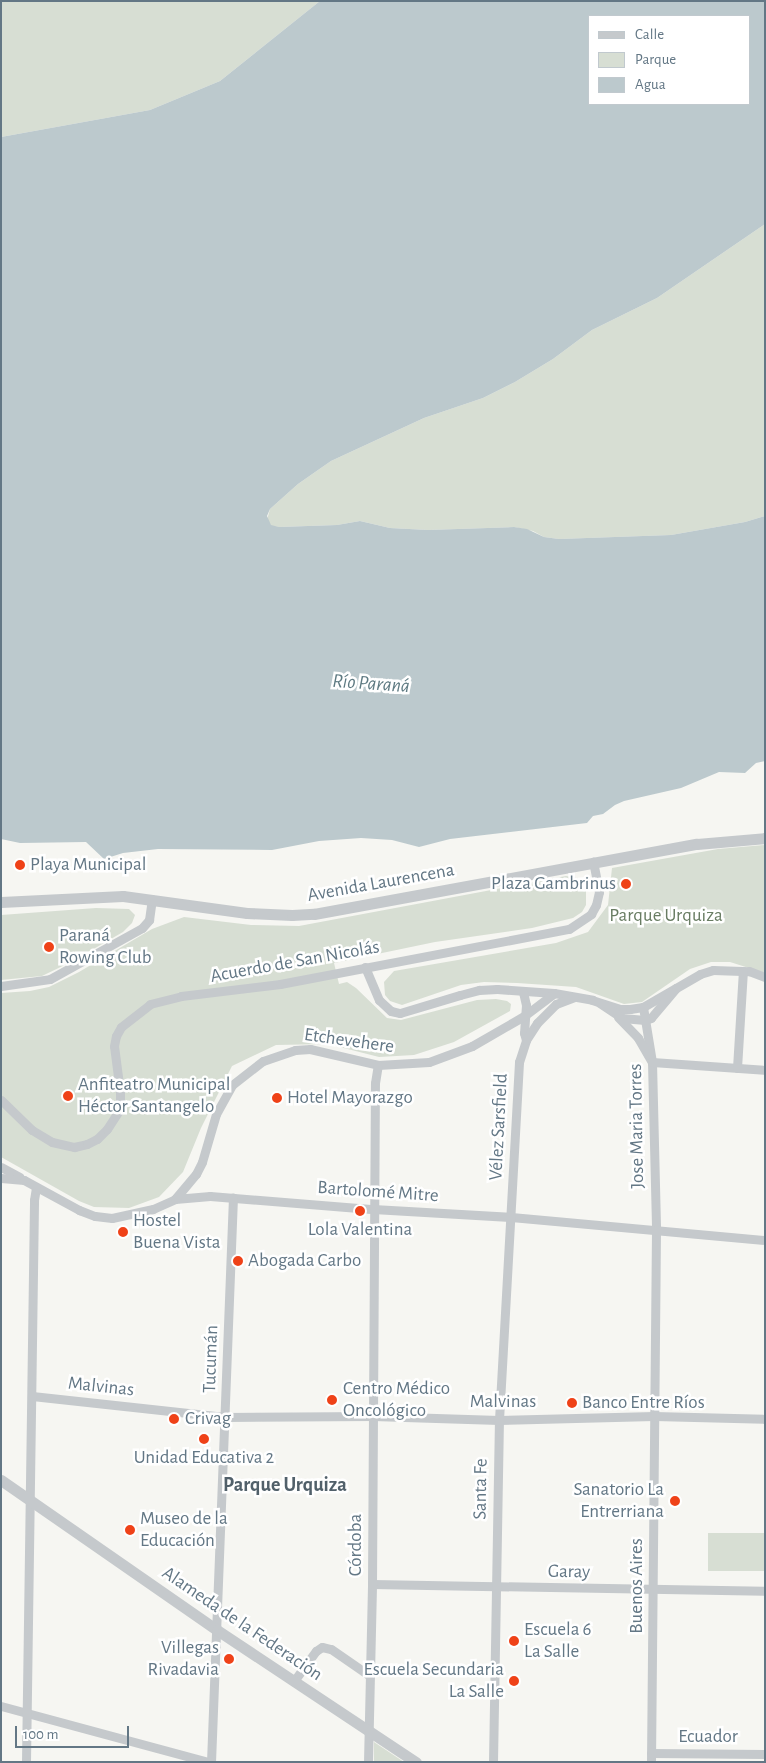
<!DOCTYPE html>
<meta charset="utf-8">
<style>
body{margin:0}
#map{position:relative;width:766px;height:1763px;overflow:hidden;background:#f6f6f2;font-family:"Alegreya Sans",sans-serif}
div>[style]{position:absolute}
.green>*{inset:0;background:#d7ded3;transform-origin:0 0}
.water>*{inset:0;background:#bcc9cd}
.minor>*{height:9px;margin:-4.5px;padding:0 4.5px;transform-origin:4.5px;border-radius:4.5px;background:#c5c9cc}
.tertiary>*{height:11px;margin:-5.5px;padding:0 5.5px;transform-origin:5.5px;border-radius:5.5px;background:#c5c9cc}
.dots>*{width:14px;height:14px;translate:-50% -50%;box-sizing:border-box;border:2px solid #fff;border-radius:50%}
span{translate:-50% -50%;white-space:nowrap;text-align:center;line-height:1.15;-webkit-text-stroke:5px #fff;paint-order:stroke}
.poi-label{font-size:19px;color:#637785}
.left{translate:0 -50%;text-align:left}
.right{translate:-100% -50%;text-align:right}
.street-label{font-size:19px;color:#637785}
.park-label{font-size:19px;color:#687c62}
.water-label{font-size:20px;color:#5e7a82;font-style:italic}
.neighbourhood-label{font-size:20px;color:#51606a;font-weight:700}
.frame{position:absolute;inset:0;border:2px solid #637785;pointer-events:none}
.legend{position:absolute;left:588px;top:15px;width:162px;height:90px;box-sizing:border-box;background:#fff;border:1px solid #c1c9ce;margin:0;padding:6px 9px;list-style:none;font-size:15px;color:#637785}
.legend li{display:flex;align-items:center;gap:10px;height:25px}
.legend b{width:25px;border:1px solid #c1c9ce}
.scale{position:absolute;left:15px;top:1726px;width:114px;height:22px;box-sizing:border-box;border:2px solid #637785;border-top:0;padding-left:6px;font-size:15px;line-height:18px;white-space:nowrap;color:#637785;-webkit-text-stroke:4px #fff;paint-order:stroke}
</style>
<div id="map">
<div class="green">
<i style="clip-path:polygon(1px 1px,320px 1px,220px 81px,150px 110px,1px 137px)"></i>
<i style="clip-path:polygon(765px 224px,765px 516px,745px 522px,671px 535px,559px 539px,544px 537px,533px 531px,514px 527px,428px 530px,390px 528px,360px 521px,337px 525px,279px 527px,271px 526px,267px 520px,270px 509px,298px 484px,331px 461px,424px 418px,483px 398px,515px 382px,553px 359px,592px 330px,657px 298px)"></i>
<i style="clip-path:polygon(765px 845px,765px 973px,730px 962px,711px 962px,690px 969px,642px 1002px,624px 1004px,576px 987px,517px 983px,484px 982px,461px 985px,402px 1005px,390px 1001px,385px 995px,384px 982px,394px 971px,556px 943px,588px 932px,608px 905px,612px 868px,718px 849px)"></i>
<i style="clip-path:polygon(566px 876px,582px 879px,586px 884px,586px 905px,582px 912px,573px 918px,532px 928px,435px 942px,334px 963px,339px 984px,347px 982px,356px 988px,387px 1018px,401px 1020px,477px 1000px,496px 999px,507px 1001px,511px 1004px,510px 1011px,454px 1042px,414px 1055px,379px 1057px,328px 1044px,276px 1045px,232px 1066px,201px 1128px,183px 1172px,159px 1197px,129px 1208px,94px 1207px,79px 1201px,1px 1157px,1px 993px,30px 991px,49px 987px,79px 972px,152px 929px,184px 917px,251px 925px,299px 926px)"></i>
<i style="clip-path:polygon(96px 908px,129px 909px,135px 915px,132px 923px,123px 932px,71px 962px,42px 976px,1px 980px,1px 915px)"></i>
<i style="left:708px;top:1533px;width:57px;height:38px"></i>
<i style="clip-path:polygon(374px 1742px,404px 1762px,374px 1762px)"></i>
</div>
<div class="water">
<i style="clip-path:polygon(evenodd,320px 1px,765px 1px,765px 224px,657px 298px,592px 330px,553px 359px,515px 382px,483px 398px,424px 418px,331px 461px,298px 484px,270px 509px,267px 516px,271px 525px,279px 527px,337px 525px,360px 521px,390px 528px,428px 530px,514px 527px,527px 529px,544px 537px,559px 539px,671px 535px,745px 522px,765px 516px,765px 761px,756px 763px,745px 773px,719px 772px,681px 788px,624px 801px,615px 805px,603px 814px,593px 816px,587px 823px,450px 839px,419px 847px,392px 840px,361px 838px,319px 841px,272px 850px,158px 849px,123px 853px,104px 859px,86px 842px,20px 843px,1px 839px,1px 137px,150px 110px,220px 81px,320px 1px,590px 16px,750px 16px,750px 104px,590px 104px,590px 16px)"></i>
</div>
<div class="minor">
<i style="left:365px;top:967px;width:36px;rotate:67deg"></i>
<i style="left:379px;top:1000px;width:16px;rotate:43deg"></i>
<i style="left:391px;top:1011px;width:9px;rotate:13deg"></i>
<i style="left:400px;top:1013px;width:63px;rotate:-16.7deg"></i>
<i style="left:460px;top:995px;width:20px;rotate:-15deg"></i>
<i style="left:479px;top:990px;width:18px;rotate:-3deg"></i>
<i style="left:497px;top:989px;width:57px;rotate:4deg"></i>
<i style="left:554px;top:993px;width:39px;rotate:10deg"></i>
<i style="left:592px;top:1000px;width:28px;rotate:18deg"></i>
<i style="left:619px;top:1009px;width:11px"></i>
<i style="left:630px;top:1009px;width:13px;rotate:-9deg"></i>
<i style="left:643px;top:1007px;width:38px;rotate:-30deg"></i>
<i style="left:676px;top:988px;width:39px;rotate:130deg"></i>
<i style="left:651px;top:1018px;width:6px;rotate:162deg"></i>
<i style="left:645px;top:1020px;width:23px;rotate:-175deg"></i>
<i style="left:622px;top:1018px;width:27px;rotate:-146deg"></i>
<i style="left:1px;top:986px;width:49px;rotate:-8.1deg"></i>
<i style="left:50px;top:979px;width:105px;rotate:-29deg"></i>
<i style="left:142px;top:928px;width:11px;rotate:-49deg"></i>
<i style="left:149px;top:920px;width:21px;rotate:-82deg"></i>
<i style="left:676px;top:988px;width:28px;rotate:-30deg"></i>
<i style="left:700px;top:974px;width:14px;rotate:-17deg"></i>
<i style="left:713px;top:970px;width:36px;rotate:2deg"></i>
<i style="left:749px;top:971px;width:17px;rotate:21deg"></i>
<i style="left:523px;top:992px;width:13px;rotate:77deg"></i>
<i style="left:526px;top:1005px;width:28px;rotate:94deg"></i>
<i style="left:524px;top:1033px;width:7px;rotate:74deg"></i>
<i style="left:643px;top:1007px;width:56px;rotate:80.7deg"></i>
<i style="left:652px;top:1062px;width:169px;rotate:88.6deg"></i>
<i style="left:656px;top:1231px;width:531px;rotate:90.54deg"></i>
<i style="left:618px;top:1017px;width:29px;rotate:46deg"></i>
<i style="left:638px;top:1038px;width:28px;rotate:60deg"></i>
<i style="left:652px;top:1062px;width:113px;rotate:4deg"></i>
<i style="left:737px;top:1068px;width:97px;rotate:-86.5deg"></i>
<i style="left:1px;top:1100px;width:43px;rotate:44.1deg"></i>
<i style="left:32px;top:1130px;width:23px;rotate:31deg"></i>
<i style="left:52px;top:1142px;width:23px;rotate:13deg"></i>
<i style="left:74px;top:1147px;width:13px;rotate:-13deg"></i>
<i style="left:87px;top:1144px;width:11px;rotate:-27deg"></i>
<i style="left:97px;top:1139px;width:14px;rotate:-45deg"></i>
<i style="left:107px;top:1129px;width:24px;rotate:-57deg"></i>
<i style="left:120px;top:1109px;width:17px;rotate:-90deg"></i>
<i style="left:120px;top:1092px;width:46px;rotate:-97.4deg"></i>
<i style="left:114px;top:1046px;width:10px;rotate:-79deg"></i>
<i style="left:116px;top:1036px;width:10px;rotate:-61deg"></i>
<i style="left:121px;top:1027px;width:37px;rotate:-38deg"></i>
<i style="left:150px;top:1004px;width:32px;rotate:-14deg"></i>
<i style="left:181px;top:996px;width:100px;rotate:-6.9deg"></i>
<i style="left:280px;top:984px;width:294px;rotate:-10.8deg"></i>
<i style="left:569px;top:929px;width:27px;rotate:-34deg"></i>
<i style="left:591px;top:914px;width:10px;rotate:-61deg"></i>
<i style="left:596px;top:905px;width:13px;rotate:-77deg"></i>
<i style="left:599px;top:892px;width:31px;rotate:-101deg"></i>
<i style="left:1px;top:1167px;width:21px;rotate:28deg"></i>
<i style="left:1px;top:1178px;width:23px;rotate:5deg"></i>
<i style="left:24px;top:1180px;width:63px;rotate:28.6deg"></i>
<i style="left:79px;top:1210px;width:17px;rotate:21deg"></i>
<i style="left:95px;top:1216px;width:17px;rotate:7deg"></i>
<i style="left:112px;top:1218px;width:42px;rotate:-12.4deg"></i>
<i style="left:153px;top:1209px;width:24px;rotate:-24deg"></i>
<i style="left:175px;top:1199px;width:35px;rotate:-5deg"></i>
<i style="left:210px;top:1196px;width:164px;rotate:4.6deg"></i>
<i style="left:373px;top:1209px;width:138px;rotate:3.3deg"></i>
<i style="left:511px;top:1217px;width:255px;rotate:5.2deg"></i>
<i style="left:175px;top:1199px;width:33px;rotate:-50deg"></i>
<i style="left:196px;top:1174px;width:13px;rotate:-63deg"></i>
<i style="left:202px;top:1162px;width:50px;rotate:-73.7deg"></i>
<i style="left:216px;top:1114px;width:33px;rotate:-61deg"></i>
<i style="left:232px;top:1085px;width:39px;rotate:-38deg"></i>
<i style="left:263px;top:1061px;width:34px;rotate:-19deg"></i>
<i style="left:295px;top:1050px;width:15px;rotate:-4deg"></i>
<i style="left:310px;top:1049px;width:70px;rotate:13.2deg"></i>
<i style="left:378px;top:1065px;width:51px;rotate:-3.4deg"></i>
<i style="left:429px;top:1062px;width:46px;rotate:-20.4deg"></i>
<i style="left:472px;top:1046px;width:60px;rotate:-30deg"></i>
<i style="left:524px;top:1016px;width:38px;rotate:-37deg"></i>
<i style="left:32px;top:1396px;width:194px;rotate:6.2deg"></i>
<i style="left:225px;top:1417px;width:148px;rotate:-0.4deg"></i>
<i style="left:373px;top:1416px;width:126px;rotate:1.8deg"></i>
<i style="left:499px;top:1420px;width:155px;rotate:-1.5deg"></i>
<i style="left:654px;top:1416px;width:111px;rotate:1.5deg"></i>
<i style="left:372px;top:1584px;width:393px;rotate:1deg"></i>
<i style="left:294px;top:1681px;width:37px;rotate:-54deg"></i>
<i style="left:316px;top:1651px;width:7px;rotate:-34deg"></i>
<i style="left:322px;top:1647px;width:9px;rotate:13deg"></i>
<i style="left:331px;top:1649px;width:47px;rotate:34.7deg"></i>
<i style="left:1px;top:1706px;width:215px;rotate:15.1deg"></i>
<i style="left:651px;top:1753px;width:114px;rotate:0.5deg"></i>
<i style="left:26px;top:1762px;width:562px;rotate:-89.18deg"></i>
<i style="left:34px;top:1200px;width:13px;rotate:-81deg"></i>
<i style="left:211px;top:1762px;width:565px;rotate:-87.77deg"></i>
<i style="left:368px;top:1762px;width:178px;rotate:-88.7deg"></i>
<i style="left:372px;top:1584px;width:501px;rotate:-89.66deg"></i>
<i style="left:375px;top:1083px;width:18px;rotate:-81deg"></i>
<i style="left:493px;top:1762px;width:342px;rotate:-89deg"></i>
<i style="left:499px;top:1420px;width:359px;rotate:-86.8deg"></i>
<i style="left:519px;top:1062px;width:23px;rotate:-72deg"></i>
<i style="left:526px;top:1040px;width:20px;rotate:-57deg"></i>
<i style="left:537px;top:1023px;width:27px;rotate:-45deg"></i>
<i style="left:556px;top:1004px;width:19px;rotate:-21deg"></i>
</div>
<div class="tertiary">
<i style="left:1px;top:902px;width:122px;rotate:-2.8deg"></i>
<i style="left:123px;top:896px;width:125px;rotate:7.8deg"></i>
<i style="left:247px;top:913px;width:45px;rotate:2.5deg"></i>
<i style="left:292px;top:915px;width:22px;rotate:-3deg"></i>
<i style="left:314px;top:914px;width:389px;rotate:-10.4deg"></i>
<i style="left:697px;top:844px;width:68px;rotate:-5deg"></i>
<i style="left:1px;top:1480px;width:263px;rotate:34.8deg"></i>
<i style="left:217px;top:1630px;width:239px;rotate:33.6deg"></i>
</div>
<div class="dots">
<i style="left:20px;top:865px;background:#ef4218"></i>
<i style="left:626px;top:884px;background:#ef4218"></i>
<i style="left:49px;top:947px;background:#ef4218"></i>
<i style="left:68px;top:1096px;background:#ef4218"></i>
<i style="left:277px;top:1098px;background:#ef4218"></i>
<i style="left:360px;top:1211px;background:#ef4218"></i>
<i style="left:123px;top:1232px;background:#ef4218"></i>
<i style="left:238px;top:1261px;background:#ef4218"></i>
<i style="left:332px;top:1400px;background:#ef4218"></i>
<i style="left:572px;top:1403px;background:#ef4218"></i>
<i style="left:174px;top:1419px;background:#ef4218"></i>
<i style="left:204px;top:1439px;background:#ef4218"></i>
<i style="left:675px;top:1501px;background:#ef4218"></i>
<i style="left:130px;top:1530px;background:#ef4218"></i>
<i style="left:514px;top:1641px;background:#ef4218"></i>
<i style="left:229px;top:1659px;background:#ef4218"></i>
<i style="left:514px;top:1681px;background:#ef4218"></i>
</div>
<div class="poi-label">
<span class="left" style="left:30px;top:865px">Playa Municipal</span>
<span class="right" style="left:616px;top:884px">Plaza Gambrinus</span>
<span class="left" style="left:59px;top:947px">Paraná<br>Rowing Club</span>
<span class="left" style="left:78px;top:1096px">Anfiteatro Municipal<br>Héctor Santangelo</span>
<span class="left" style="left:287px;top:1098px">Hotel Mayorazgo</span>
<span class="left" style="left:133px;top:1232px">Hostel<br>Buena Vista</span>
<span style="left:360px;top:1230px">Lola Valentina</span>
<span class="left" style="left:248px;top:1261px">Abogada Carbo</span>
<span class="left" style="left:343px;top:1400px">Centro Médico<br>Oncológico</span>
<span class="left" style="left:582px;top:1403px">Banco Entre Ríos</span>
<span class="left" style="left:185px;top:1419px">Crivag</span>
<span style="left:204px;top:1458px">Unidad Educativa 2</span>
<span class="right" style="left:664px;top:1501px">Sanatorio La<br>Entrerriana</span>
<span class="left" style="left:140px;top:1530px">Museo de la<br>Educación</span>
<span class="left" style="left:524px;top:1641px">Escuela 6<br>La Salle</span>
<span class="right" style="left:219px;top:1659px">Villegas<br>Rivadavia</span>
<span class="right" style="left:504px;top:1681px">Escuela Secundaria<br>La Salle</span>
</div>
<div class="street-label">
<span style="left:381px;top:883px;rotate:-10deg">Avenida Laurencena</span>
<span style="left:295px;top:962px;rotate:-10deg">Acuerdo de San Nicolás</span>
<span style="left:349px;top:1041px;rotate:8deg">Etchevehere</span>
<span style="left:637px;top:1126px;rotate:-91deg">Jose Maria Torres</span>
<span style="left:499px;top:1127px;rotate:-87deg">Vélez Sarsfield</span>
<span style="left:378px;top:1192px;rotate:4deg">Bartolomé Mitre</span>
<span style="left:211px;top:1359px;rotate:-88deg">Tucumán</span>
<span style="left:101px;top:1387px;rotate:6deg">Malvinas</span>
<span style="left:503px;top:1402px">Malvinas</span>
<span style="left:481px;top:1489px;rotate:-89deg">Santa Fe</span>
<span style="left:356px;top:1545px;rotate:-90deg">Córdoba</span>
<span style="left:569px;top:1572px;rotate:1deg">Garay</span>
<span style="left:637px;top:1586px;rotate:-90deg">Buenos Aires</span>
<span style="left:242px;top:1624px;rotate:34deg">Alameda de la Federación</span>
<span style="left:708px;top:1737px">Ecuador</span>
</div>
<div class="park-label">
<span style="left:666px;top:916px">Parque Urquiza</span>
</div>
<div class="water-label">
<span style="left:371px;top:684px;rotate:4deg">Río Paraná</span>
</div>
<div class="neighbourhood-label">
<span style="left:285px;top:1485px">Parque Urquiza</span>
</div>
<div class="frame"></div>
<ul class="legend">
<li><b style="height:6px;background:#c5c9cc"></b>Calle</li>
<li><b style="height:14px;background:#d7ded3"></b>Parque</li>
<li><b style="height:14px;background:#bcc9cd"></b>Agua</li>
</ul>
<div class="scale">100 m</div>
</div>
